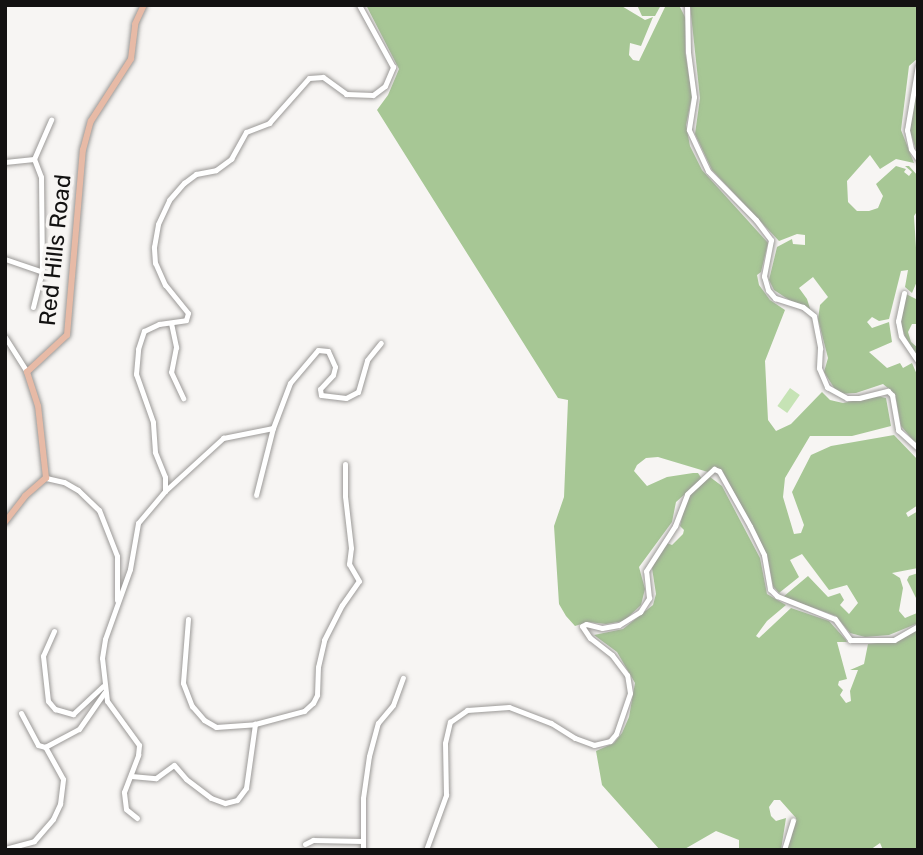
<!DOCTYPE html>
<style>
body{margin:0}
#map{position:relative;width:923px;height:855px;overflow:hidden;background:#f7f5f3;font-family:Rubik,sans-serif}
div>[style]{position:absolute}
.green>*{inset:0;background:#c6e3b5;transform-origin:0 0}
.forest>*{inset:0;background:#a7c795}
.roads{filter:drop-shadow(0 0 2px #9b9997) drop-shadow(0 0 2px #9b9997)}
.minor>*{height:5px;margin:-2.5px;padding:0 2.5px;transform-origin:2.5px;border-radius:2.5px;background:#fff}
.major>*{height:6px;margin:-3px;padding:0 3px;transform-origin:3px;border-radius:3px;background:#e7baa6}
span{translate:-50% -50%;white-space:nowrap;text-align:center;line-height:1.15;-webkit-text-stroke:7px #f7f5f3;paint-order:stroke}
.street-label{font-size:23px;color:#131212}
.frame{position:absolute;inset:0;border:7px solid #131212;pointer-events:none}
</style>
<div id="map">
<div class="green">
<i style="left:790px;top:388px;width:12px;height:22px;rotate:35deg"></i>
</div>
<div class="forest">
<i style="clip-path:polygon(366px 5px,620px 5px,645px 20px,653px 17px,641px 46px,630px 43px,629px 55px,633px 60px,639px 61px,666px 5px,680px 7px,686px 19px,685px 51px,692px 96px,686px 125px,690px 146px,702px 170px,768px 243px,761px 272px,757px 275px,759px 285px,770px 300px,785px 310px,765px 361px,768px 420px,776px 431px,791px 424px,822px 392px,830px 400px,843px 403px,877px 396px,886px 398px,891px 426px,852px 436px,810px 436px,785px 478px,783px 497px,794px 534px,801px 533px,804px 525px,792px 492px,811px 455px,831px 446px,894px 435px,918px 460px,918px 505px,906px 513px,908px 517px,918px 511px,918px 568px,892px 573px,900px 578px,903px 588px,899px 611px,905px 618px,917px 613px,917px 600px,907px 580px,909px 576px,918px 573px,918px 622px,916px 624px,889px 635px,865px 637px,850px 633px,836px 616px,783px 597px,808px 576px,828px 597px,840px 593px,844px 600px,840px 605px,849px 614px,858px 603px,847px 585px,829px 590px,802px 554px,790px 560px,799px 577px,779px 593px,773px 586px,767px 555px,722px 470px,715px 467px,708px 472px,658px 457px,646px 458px,637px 465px,634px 471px,647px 486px,667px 477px,693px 473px,698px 473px,702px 479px,676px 502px,672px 522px,639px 567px,645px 589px,641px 605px,624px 621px,606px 624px,588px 622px,575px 626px,566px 616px,559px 604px,554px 526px,564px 497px,568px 400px,558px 398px,377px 110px,388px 95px,399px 69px)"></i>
<i style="clip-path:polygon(637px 5px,661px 5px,655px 16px,642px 16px)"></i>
<i style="clip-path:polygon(690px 5px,918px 5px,918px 58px,909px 66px,901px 130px,914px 163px,896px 159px,880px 169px,870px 155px,847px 181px,848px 202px,857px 211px,869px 211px,878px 208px,883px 196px,876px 184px,896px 166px,906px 169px,904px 172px,909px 176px,912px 172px,905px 166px,909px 166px,918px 176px,918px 210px,914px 216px,918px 279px,912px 293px,905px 287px,908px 270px,901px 271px,889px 319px,879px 321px,872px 317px,867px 322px,872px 328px,889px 322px,892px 342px,869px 352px,887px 368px,900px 363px,903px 368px,912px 363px,918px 377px,918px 446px,901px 426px,895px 394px,883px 384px,856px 393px,838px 394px,824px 372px,828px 358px,818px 319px,820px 305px,828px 297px,813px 277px,799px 288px,807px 299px,812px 315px,774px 290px,769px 280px,777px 247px,792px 239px,793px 244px,805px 245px,805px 235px,797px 234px,779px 241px,712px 170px,695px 134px,700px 98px)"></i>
<i style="clip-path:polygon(918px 69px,918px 156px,909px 128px)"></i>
<i style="clip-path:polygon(906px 294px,918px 300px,918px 324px,912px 324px,908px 332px,911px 342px,918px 348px,918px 358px,906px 339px,900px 321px)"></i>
<i style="clip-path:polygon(710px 477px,722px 486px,760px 558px,767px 594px,786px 605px,767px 621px,756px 636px,759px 638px,791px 608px,829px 621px,846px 640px,847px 642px,837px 642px,847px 679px,839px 681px,838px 685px,843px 690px,840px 695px,846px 703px,851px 701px,850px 691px,858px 670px,850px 670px,864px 664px,868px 644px,895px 641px,918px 628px,918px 850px,883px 850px,880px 843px,870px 850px,786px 850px,796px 818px,780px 800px,774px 800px,769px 807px,771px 816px,776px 821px,786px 818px,781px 850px,739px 850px,739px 840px,716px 831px,683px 850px,660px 850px,602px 785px,596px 751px,614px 743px,622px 733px,629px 717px,635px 683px,617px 652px,594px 635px,623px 629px,653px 605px,656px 594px,652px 568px,663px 547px,667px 543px,672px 545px,683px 534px,684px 530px,680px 526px,684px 509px,691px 494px)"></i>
</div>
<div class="roads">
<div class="minor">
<i style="left:687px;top:5px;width:47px;rotate:88.8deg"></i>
<i style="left:688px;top:52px;width:45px;rotate:82.4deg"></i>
<i style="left:694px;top:97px;width:33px;rotate:99deg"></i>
<i style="left:689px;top:130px;width:45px;rotate:65.1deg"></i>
<i style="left:708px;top:171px;width:69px;rotate:45.6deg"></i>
<i style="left:756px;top:220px;width:25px;rotate:53deg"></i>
<i style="left:771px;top:240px;width:37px;rotate:101deg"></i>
<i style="left:764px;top:276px;width:15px;rotate:74deg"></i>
<i style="left:768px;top:290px;width:11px;rotate:49deg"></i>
<i style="left:775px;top:298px;width:29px;rotate:18deg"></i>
<i style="left:803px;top:307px;width:14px;rotate:39deg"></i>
<i style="left:814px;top:316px;width:33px;rotate:79deg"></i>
<i style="left:820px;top:348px;width:20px;rotate:93deg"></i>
<i style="left:819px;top:368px;width:21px;rotate:67deg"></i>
<i style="left:827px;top:387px;width:23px;rotate:29deg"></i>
<i style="left:847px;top:398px;width:12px"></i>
<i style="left:859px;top:398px;width:30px;rotate:-14deg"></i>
<i style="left:888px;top:391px;width:6px;rotate:45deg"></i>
<i style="left:892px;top:395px;width:36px;rotate:80deg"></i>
<i style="left:898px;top:430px;width:27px;rotate:42deg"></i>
<i style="left:918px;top:65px;width:66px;rotate:99.6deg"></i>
<i style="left:907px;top:130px;width:19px;rotate:78deg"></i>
<i style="left:911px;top:149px;width:12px;rotate:55deg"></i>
<i style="left:34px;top:159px;width:43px;rotate:-66.4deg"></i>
<i style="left:5px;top:162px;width:29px;rotate:-6deg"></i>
<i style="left:5px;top:259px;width:39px;rotate:19deg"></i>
<i style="left:904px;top:293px;width:29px;rotate:102deg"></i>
<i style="left:898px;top:321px;width:15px;rotate:79deg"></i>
<i style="left:901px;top:336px;width:30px;rotate:56deg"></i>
<i style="left:33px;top:307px;width:36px;rotate:-76deg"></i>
<i style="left:42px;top:272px;width:95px;rotate:-90.6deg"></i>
<i style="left:41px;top:177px;width:19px;rotate:-111deg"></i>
<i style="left:171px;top:323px;width:25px;rotate:78deg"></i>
<i style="left:176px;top:347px;width:25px;rotate:101deg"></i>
<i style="left:171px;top:372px;width:29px;rotate:65deg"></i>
<i style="left:5px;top:337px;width:41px;rotate:57.8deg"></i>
<i style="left:46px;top:478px;width:18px;rotate:13deg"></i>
<i style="left:64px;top:482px;width:16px;rotate:30deg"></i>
<i style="left:78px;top:490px;width:29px;rotate:44deg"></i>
<i style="left:99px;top:510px;width:49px;rotate:68.6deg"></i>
<i style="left:117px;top:556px;width:44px;rotate:90deg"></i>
<i style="left:165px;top:491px;width:14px;rotate:-90deg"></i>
<i style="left:165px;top:477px;width:27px;rotate:-112deg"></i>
<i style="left:155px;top:452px;width:30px;rotate:-94deg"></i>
<i style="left:153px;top:422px;width:51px;rotate:-109.5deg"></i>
<i style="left:136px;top:374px;width:25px;rotate:-85deg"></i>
<i style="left:138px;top:349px;width:19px;rotate:-72deg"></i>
<i style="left:144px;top:331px;width:17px;rotate:-25deg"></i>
<i style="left:159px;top:324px;width:27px;rotate:-8deg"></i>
<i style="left:186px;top:320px;width:7px;rotate:-74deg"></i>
<i style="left:188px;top:313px;width:36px;rotate:-129deg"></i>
<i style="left:165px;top:285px;width:24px;rotate:-114deg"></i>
<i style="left:155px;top:263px;width:16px;rotate:-94deg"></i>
<i style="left:154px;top:247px;width:23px;rotate:-80deg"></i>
<i style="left:158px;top:224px;width:26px;rotate:-65deg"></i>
<i style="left:169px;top:200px;width:23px;rotate:-49deg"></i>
<i style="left:184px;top:183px;width:15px;rotate:-37deg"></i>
<i style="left:196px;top:174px;width:20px;rotate:-11deg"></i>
<i style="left:216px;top:170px;width:19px;rotate:-36deg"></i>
<i style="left:231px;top:159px;width:31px;rotate:-61deg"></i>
<i style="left:246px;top:132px;width:25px;rotate:-21deg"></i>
<i style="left:269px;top:123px;width:60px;rotate:-48.4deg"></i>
<i style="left:309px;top:78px;width:14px;rotate:-4deg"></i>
<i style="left:323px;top:77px;width:29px;rotate:36deg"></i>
<i style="left:346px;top:94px;width:27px;rotate:2deg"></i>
<i style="left:373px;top:95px;width:15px;rotate:-37deg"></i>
<i style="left:385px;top:86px;width:21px;rotate:-67deg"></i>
<i style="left:393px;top:67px;width:71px;rotate:-118.7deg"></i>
<i style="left:256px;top:495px;width:69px;rotate:-75.8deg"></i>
<i style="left:188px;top:619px;width:64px;rotate:94.5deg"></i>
<i style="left:183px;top:683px;width:25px;rotate:69deg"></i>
<i style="left:192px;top:706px;width:18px;rotate:49deg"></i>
<i style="left:204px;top:720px;width:14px;rotate:30deg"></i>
<i style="left:216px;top:727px;width:39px;rotate:-4deg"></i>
<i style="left:255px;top:724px;width:51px;rotate:-14.9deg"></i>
<i style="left:304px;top:711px;width:12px;rotate:-42deg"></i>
<i style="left:313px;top:703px;width:9px;rotate:-63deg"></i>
<i style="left:317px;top:695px;width:28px;rotate:-88deg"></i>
<i style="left:318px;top:667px;width:28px;rotate:-77deg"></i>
<i style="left:324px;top:640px;width:39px;rotate:-63deg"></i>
<i style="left:342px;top:605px;width:29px;rotate:-55deg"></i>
<i style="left:359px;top:581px;width:20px;rotate:-120deg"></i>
<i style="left:349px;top:564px;width:16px;rotate:-83deg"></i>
<i style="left:351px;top:548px;width:52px;rotate:-96.6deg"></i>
<i style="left:345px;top:496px;width:32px;rotate:-90deg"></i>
<i style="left:54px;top:631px;width:27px;rotate:114deg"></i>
<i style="left:43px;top:656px;width:45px;rotate:83.7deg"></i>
<i style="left:48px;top:701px;width:11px;rotate:49deg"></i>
<i style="left:55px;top:709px;width:19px;rotate:16deg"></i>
<i style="left:73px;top:714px;width:41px;rotate:-43deg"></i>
<i style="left:21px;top:713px;width:36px;rotate:62deg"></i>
<i style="left:38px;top:745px;width:7px;rotate:16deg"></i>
<i style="left:131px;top:776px;width:25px;rotate:5deg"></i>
<i style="left:156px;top:778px;width:22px;rotate:-36deg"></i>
<i style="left:174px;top:765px;width:18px;rotate:49deg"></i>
<i style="left:186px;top:779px;width:31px;rotate:37deg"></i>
<i style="left:211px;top:798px;width:15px;rotate:20deg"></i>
<i style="left:225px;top:803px;width:12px;rotate:-14deg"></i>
<i style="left:237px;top:800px;width:15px;rotate:-53deg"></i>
<i style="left:246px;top:788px;width:65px;rotate:-82deg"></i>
<i style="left:137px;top:818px;width:14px;rotate:-141deg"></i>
<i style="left:126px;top:809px;width:17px;rotate:-97deg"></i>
<i style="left:124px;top:792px;width:40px;rotate:-69deg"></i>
<i style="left:138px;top:755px;width:10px;rotate:-84deg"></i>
<i style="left:139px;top:745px;width:54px;rotate:-126deg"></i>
<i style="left:107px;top:701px;width:43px;rotate:-96.6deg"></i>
<i style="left:102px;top:658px;width:19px;rotate:-81deg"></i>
<i style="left:105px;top:639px;width:74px;rotate:-70.3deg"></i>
<i style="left:130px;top:569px;width:47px;rotate:-80.1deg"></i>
<i style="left:138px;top:523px;width:42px;rotate:-49.8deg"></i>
<i style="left:165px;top:491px;width:79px;rotate:-42.4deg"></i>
<i style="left:223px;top:438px;width:51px;rotate:-11.3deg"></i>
<i style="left:273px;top:428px;width:48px;rotate:-69.3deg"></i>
<i style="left:290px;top:383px;width:43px;rotate:-49.7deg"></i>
<i style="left:318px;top:350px;width:10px;rotate:6deg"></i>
<i style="left:328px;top:351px;width:17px;rotate:66deg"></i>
<i style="left:335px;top:367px;width:8px;rotate:104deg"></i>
<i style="left:333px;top:375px;width:19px;rotate:133deg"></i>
<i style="left:320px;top:389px;width:6px;rotate:81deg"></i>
<i style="left:321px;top:395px;width:25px;rotate:7deg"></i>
<i style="left:346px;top:398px;width:13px;rotate:-27deg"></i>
<i style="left:358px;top:392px;width:33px;rotate:-74deg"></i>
<i style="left:367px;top:360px;width:22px;rotate:-51deg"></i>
<i style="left:305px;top:844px;width:9px;rotate:-27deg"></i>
<i style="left:313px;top:840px;width:49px;rotate:1.2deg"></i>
<i style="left:5px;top:849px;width:30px;rotate:-15deg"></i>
<i style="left:34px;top:841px;width:29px;rotate:-49deg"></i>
<i style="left:53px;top:819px;width:17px;rotate:-65deg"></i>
<i style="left:60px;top:804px;width:25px;rotate:-83deg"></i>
<i style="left:63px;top:779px;width:37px;rotate:-119deg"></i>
<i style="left:45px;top:747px;width:38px;rotate:-28deg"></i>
<i style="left:79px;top:729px;width:44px;rotate:-55.2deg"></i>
<i style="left:363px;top:850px;width:52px;rotate:-90deg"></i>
<i style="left:363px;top:798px;width:42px;rotate:-81.9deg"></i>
<i style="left:369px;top:756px;width:34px;rotate:-75deg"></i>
<i style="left:378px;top:723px;width:23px;rotate:-50deg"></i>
<i style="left:393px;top:705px;width:29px;rotate:-70deg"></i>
<i style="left:426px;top:850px;width:59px;rotate:-70deg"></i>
<i style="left:446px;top:795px;width:52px;rotate:-91.1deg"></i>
<i style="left:445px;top:743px;width:22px;rotate:-77deg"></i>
<i style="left:450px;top:722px;width:21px;rotate:-35deg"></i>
<i style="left:467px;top:710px;width:42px;rotate:-4.1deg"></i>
<i style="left:509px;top:707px;width:45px;rotate:20.9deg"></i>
<i style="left:551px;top:723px;width:28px;rotate:32deg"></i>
<i style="left:575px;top:738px;width:20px;rotate:20deg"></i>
<i style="left:594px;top:745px;width:16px;rotate:-14deg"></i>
<i style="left:610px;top:741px;width:9px;rotate:-49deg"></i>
<i style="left:616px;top:734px;width:43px;rotate:-71.1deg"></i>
<i style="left:630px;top:693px;width:18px;rotate:-99deg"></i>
<i style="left:627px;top:675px;width:25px;rotate:-127deg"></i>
<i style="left:612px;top:655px;width:28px;rotate:-142deg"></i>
<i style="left:590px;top:638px;width:14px;rotate:-124deg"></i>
<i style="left:582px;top:626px;width:4px;rotate:-27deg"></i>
<i style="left:586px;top:624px;width:16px;rotate:14deg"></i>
<i style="left:602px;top:628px;width:17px;rotate:-10deg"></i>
<i style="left:619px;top:625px;width:25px;rotate:-32deg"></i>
<i style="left:640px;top:612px;width:17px;rotate:-57deg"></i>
<i style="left:649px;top:598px;width:27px;rotate:-96deg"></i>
<i style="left:646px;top:571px;width:54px;rotate:-57.2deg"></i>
<i style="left:675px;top:526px;width:34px;rotate:-69deg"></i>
<i style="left:687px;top:494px;width:37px;rotate:-43deg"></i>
<i style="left:714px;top:469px;width:5px;rotate:22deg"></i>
<i style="left:719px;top:471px;width:63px;rotate:60.6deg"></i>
<i style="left:750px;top:526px;width:32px;rotate:64deg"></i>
<i style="left:764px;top:555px;width:35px;rotate:80deg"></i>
<i style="left:770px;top:589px;width:10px;rotate:45deg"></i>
<i style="left:777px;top:596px;width:62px;rotate:21.6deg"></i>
<i style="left:835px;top:619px;width:26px;rotate:54deg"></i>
<i style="left:850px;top:640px;width:44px"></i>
<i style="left:894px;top:640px;width:28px;rotate:-30deg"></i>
<i style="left:784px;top:850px;width:31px;rotate:-73deg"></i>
</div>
<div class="major">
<i style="left:5px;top:522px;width:33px;rotate:-52deg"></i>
<i style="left:25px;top:496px;width:28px;rotate:-41deg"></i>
<i style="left:46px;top:478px;width:72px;rotate:-96.3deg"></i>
<i style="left:38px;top:406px;width:36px;rotate:-108deg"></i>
<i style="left:27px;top:372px;width:54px;rotate:-42.8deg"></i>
<i style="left:67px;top:335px;width:186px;rotate:-85.1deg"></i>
<i style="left:83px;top:150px;width:30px;rotate:-75deg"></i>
<i style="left:91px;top:121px;width:74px;rotate:-57.2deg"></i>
<i style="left:131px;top:59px;width:35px;rotate:-83deg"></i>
<i style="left:135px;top:24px;width:21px;rotate:-65deg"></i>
</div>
</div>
<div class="street-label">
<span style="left:55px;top:250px;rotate:-84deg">Red Hills Road</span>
</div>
<div class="frame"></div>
</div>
